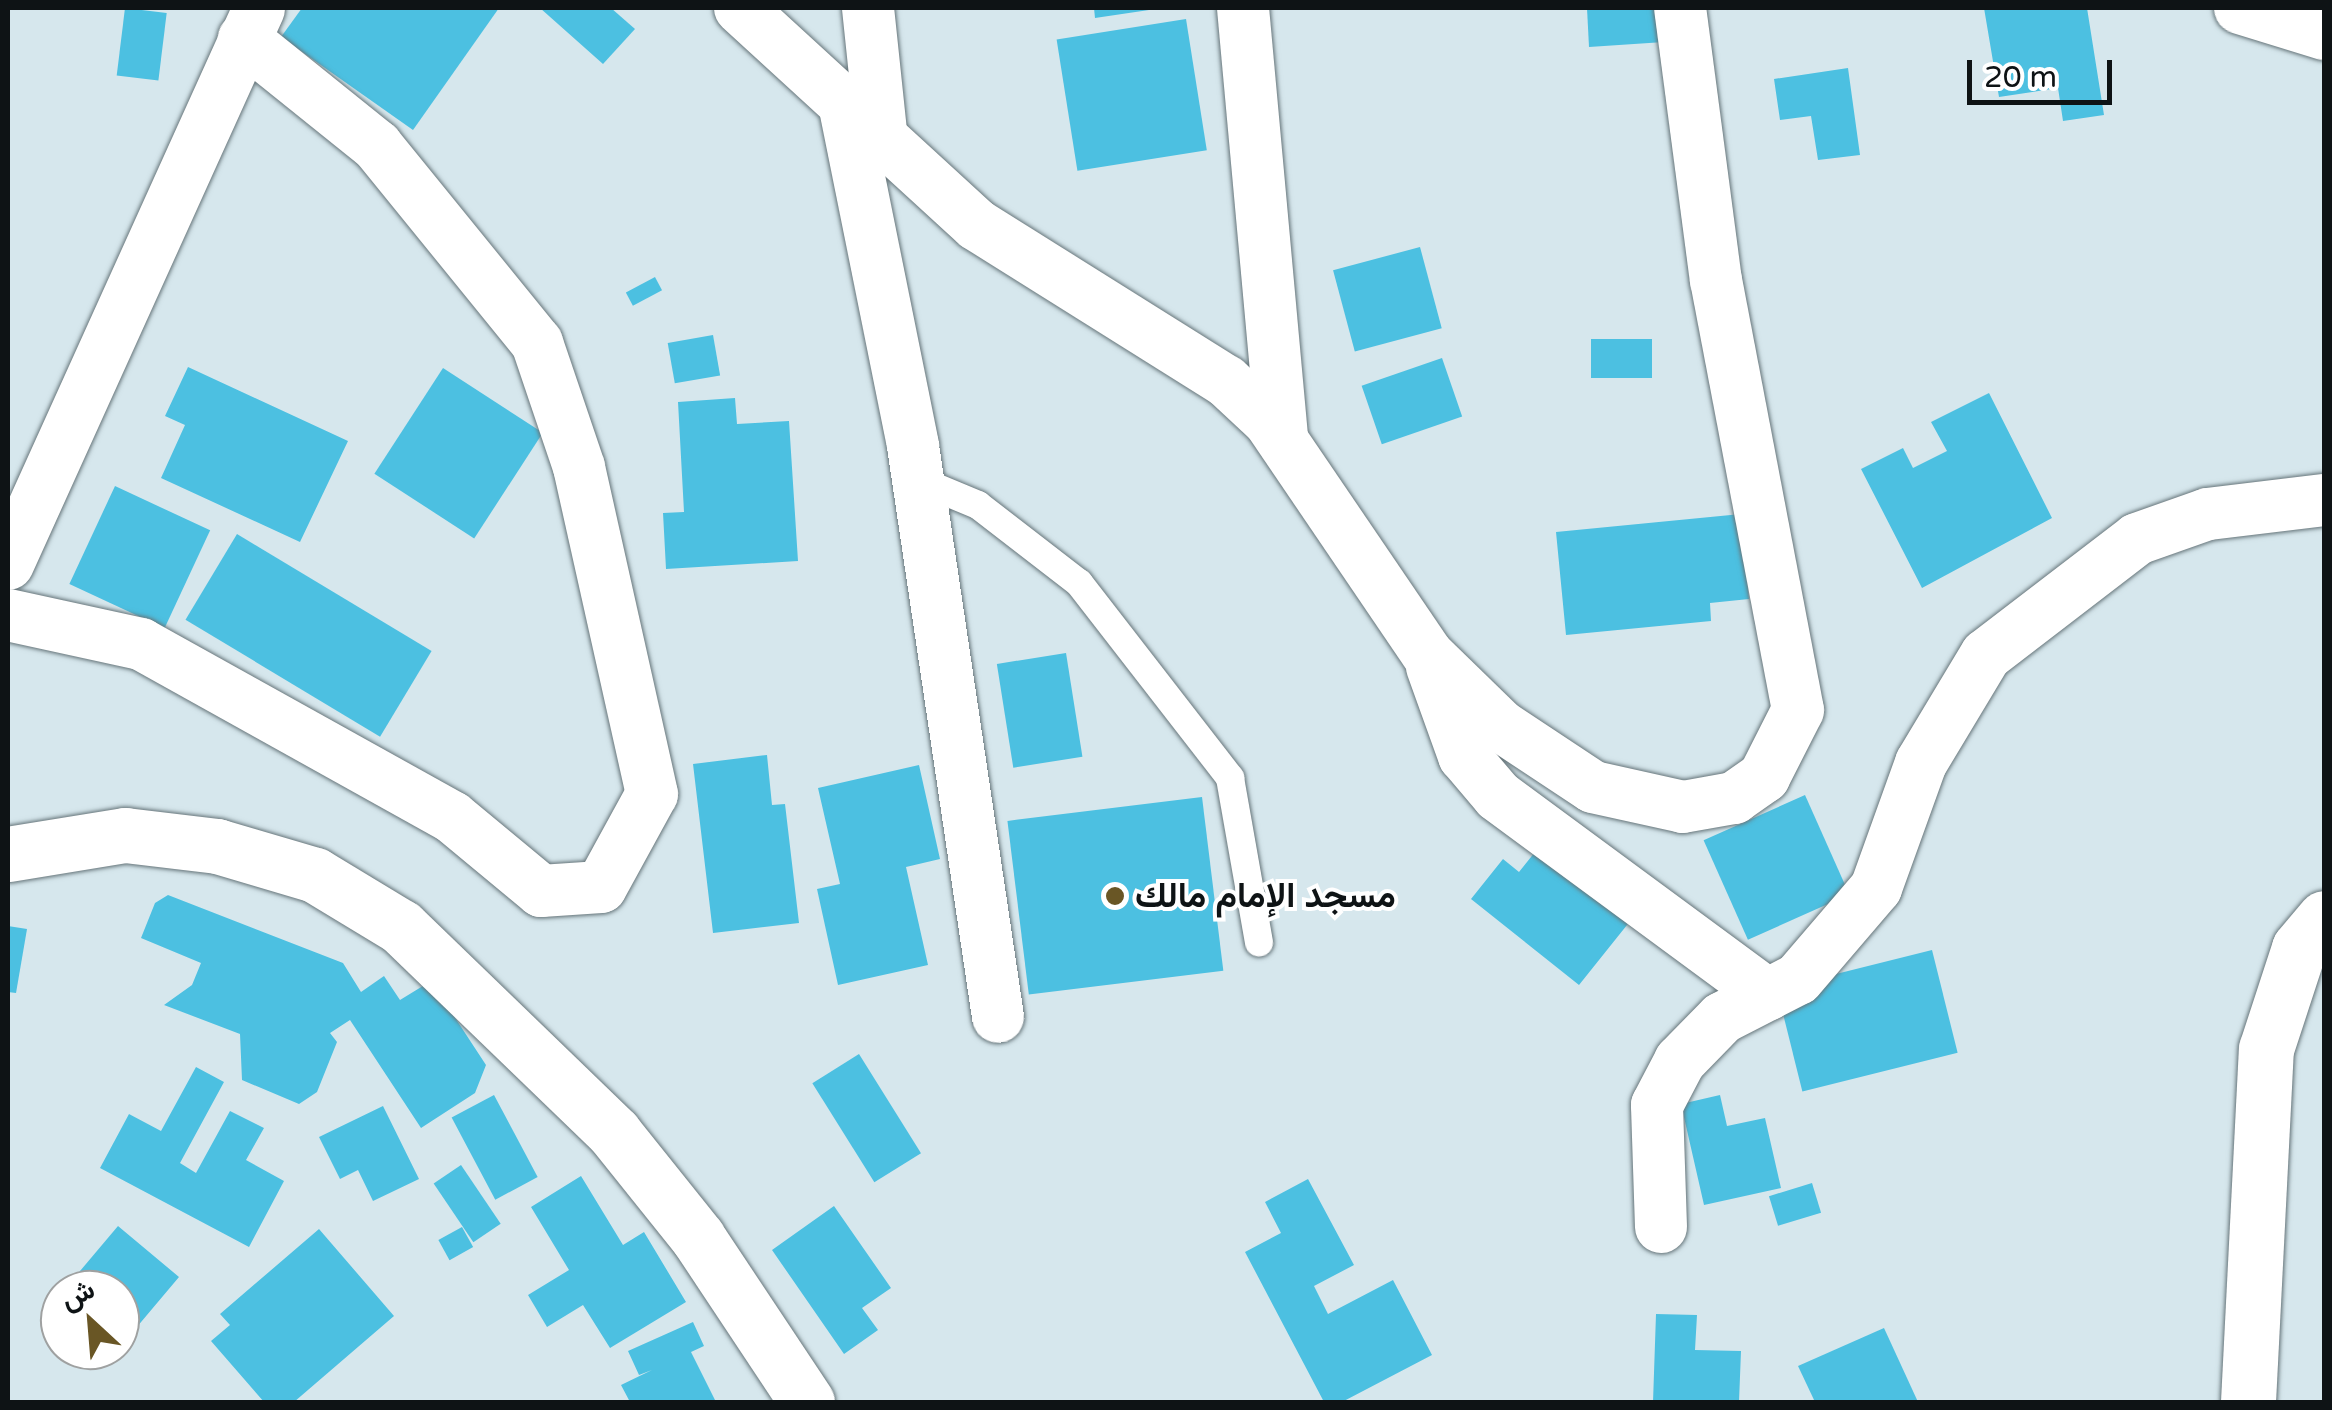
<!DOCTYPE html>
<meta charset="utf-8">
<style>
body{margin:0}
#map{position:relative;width:2332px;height:1410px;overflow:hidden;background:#d6e7ed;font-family:"Varela Round",Vazirmatn,sans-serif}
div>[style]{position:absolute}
.building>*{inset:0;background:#4cc0e1;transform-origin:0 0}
.roads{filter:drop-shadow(0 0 2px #66757a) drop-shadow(0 0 2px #66757a)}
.lane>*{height:28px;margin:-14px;padding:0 14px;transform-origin:14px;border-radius:14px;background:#fff}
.street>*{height:52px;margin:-26px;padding:0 26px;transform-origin:26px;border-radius:26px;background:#fff}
.secondary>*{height:55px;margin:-27.5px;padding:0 27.5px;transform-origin:27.5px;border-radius:27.5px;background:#fff}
.dots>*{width:28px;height:28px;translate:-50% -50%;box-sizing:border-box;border:5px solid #fff;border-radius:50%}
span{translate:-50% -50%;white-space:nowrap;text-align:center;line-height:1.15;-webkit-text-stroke:8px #fff;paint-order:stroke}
.poi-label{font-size:35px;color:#0e1315;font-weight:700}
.left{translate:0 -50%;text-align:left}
.frame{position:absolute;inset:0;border:10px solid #0e1315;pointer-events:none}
.north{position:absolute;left:40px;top:1270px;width:100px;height:100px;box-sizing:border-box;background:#fff;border:2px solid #9fa1a1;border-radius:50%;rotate:334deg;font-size:28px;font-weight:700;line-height:40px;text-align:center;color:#0e1315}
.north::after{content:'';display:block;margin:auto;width:35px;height:45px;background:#695625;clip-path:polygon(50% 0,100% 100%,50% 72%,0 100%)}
.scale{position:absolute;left:1967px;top:60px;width:145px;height:45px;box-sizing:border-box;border:5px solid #0e1315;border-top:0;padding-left:12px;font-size:30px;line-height:35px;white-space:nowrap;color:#0e1315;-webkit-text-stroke:8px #fff;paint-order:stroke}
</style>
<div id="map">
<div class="building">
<i style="left:125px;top:8px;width:42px;height:68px;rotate:7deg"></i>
<i style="clip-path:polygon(302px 8px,499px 8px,413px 130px,281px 37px)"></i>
<i style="clip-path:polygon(540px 8px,611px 8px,635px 29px,603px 64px)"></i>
<i style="clip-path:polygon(1094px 8px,1149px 8px,1149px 10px,1095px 18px)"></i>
<i style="clip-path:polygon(1587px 8px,1677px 8px,1679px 41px,1589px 47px)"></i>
<i style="clip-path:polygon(1984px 8px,2087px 8px,2104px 115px,2063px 121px,2058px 88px,1999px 97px)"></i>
<i style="left:1186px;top:19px;width:133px;height:131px;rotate:81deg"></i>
<i style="clip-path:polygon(1848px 68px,1860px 155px,1818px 160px,1811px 116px,1780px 120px,1774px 79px)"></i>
<i style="left:1420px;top:247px;width:84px;height:90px;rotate:75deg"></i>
<i style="left:655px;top:277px;width:15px;height:33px;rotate:62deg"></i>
<i style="left:713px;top:335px;width:41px;height:46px;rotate:80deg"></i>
<i style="left:1652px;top:339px;width:39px;height:61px;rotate:90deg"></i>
<i style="left:1442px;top:358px;width:62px;height:85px;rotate:71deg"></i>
<i style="clip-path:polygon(188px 367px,348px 441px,300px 542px,161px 478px,185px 425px,165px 416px)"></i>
<i style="left:443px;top:368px;width:119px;height:126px;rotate:33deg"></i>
<i style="clip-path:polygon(1989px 393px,2052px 518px,1922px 588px,1861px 469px,1903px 448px,1913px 468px,1947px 451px,1931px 422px)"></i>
<i style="clip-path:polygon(735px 398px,737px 424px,789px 421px,798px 561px,666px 569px,663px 513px,684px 512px,678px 402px)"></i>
<i style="left:115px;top:486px;width:105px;height:108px;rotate:25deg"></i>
<i style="clip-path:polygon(1741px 514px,1749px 599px,1710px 603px,1711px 621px,1566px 635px,1556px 532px)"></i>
<i style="left:237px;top:534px;width:227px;height:100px;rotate:31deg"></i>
<i style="left:1066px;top:653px;width:105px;height:70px;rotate:81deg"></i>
<i style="clip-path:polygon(767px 755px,772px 805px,785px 804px,799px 923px,713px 933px,693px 764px)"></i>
<i style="clip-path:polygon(919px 765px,940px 859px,906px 867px,928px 965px,838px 985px,817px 889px,840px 884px,818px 788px)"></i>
<i style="left:1805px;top:795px;width:109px;height:111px;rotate:66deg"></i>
<i style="left:1202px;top:797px;width:175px;height:196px;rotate:83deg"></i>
<i style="clip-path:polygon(1551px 832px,1643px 905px,1579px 985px,1471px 899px,1503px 859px,1519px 872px)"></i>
<i style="clip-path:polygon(168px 895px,343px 963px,361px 992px,384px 976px,400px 1000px,431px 981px,486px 1065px,475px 1093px,421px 1128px,350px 1020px,330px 1033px,337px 1042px,317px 1092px,299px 1104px,242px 1080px,240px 1034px,164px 1005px,192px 985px,201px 963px,141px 938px,155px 903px)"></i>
<i style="clip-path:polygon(8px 926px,27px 929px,16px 993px,8px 992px)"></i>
<i style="left:1932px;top:950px;width:106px;height:160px;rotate:76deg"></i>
<i style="left:859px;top:1054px;width:117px;height:55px;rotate:58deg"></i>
<i style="clip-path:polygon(196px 1067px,224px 1082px,180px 1163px,196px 1173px,230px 1111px,264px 1128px,246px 1160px,284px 1181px,249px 1247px,100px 1168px,129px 1114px,161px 1131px)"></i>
<i style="left:494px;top:1095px;width:93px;height:48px;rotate:62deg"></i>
<i style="clip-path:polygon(1720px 1095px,1727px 1126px,1765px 1118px,1781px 1188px,1704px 1205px,1681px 1104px)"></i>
<i style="clip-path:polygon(383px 1106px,419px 1179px,373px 1201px,358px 1170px,340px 1179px,319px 1137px)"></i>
<i style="left:461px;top:1165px;width:71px;height:33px;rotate:56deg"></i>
<i style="clip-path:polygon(581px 1176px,623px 1245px,644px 1232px,686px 1302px,610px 1348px,583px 1305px,547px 1327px,528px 1295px,569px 1270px,531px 1207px)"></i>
<i style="clip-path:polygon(1308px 1179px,1354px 1265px,1314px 1286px,1328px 1314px,1393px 1280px,1432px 1355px,1342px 1402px,1324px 1402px,1245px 1252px,1281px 1233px,1265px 1202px)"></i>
<i style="left:1812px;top:1183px;width:31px;height:45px;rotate:73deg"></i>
<i style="clip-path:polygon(834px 1206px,891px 1288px,862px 1308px,878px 1330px,844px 1354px,772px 1250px)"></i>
<i style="clip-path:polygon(118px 1226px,179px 1277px,120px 1347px,120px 1290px,64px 1290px)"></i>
<i style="left:462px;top:1227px;width:23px;height:27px;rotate:61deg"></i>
<i style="clip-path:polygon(319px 1229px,394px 1316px,294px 1402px,264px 1402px,211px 1341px,230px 1325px,220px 1314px)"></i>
<i style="clip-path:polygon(60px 1294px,60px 1326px,44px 1313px)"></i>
<i style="clip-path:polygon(1656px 1314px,1697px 1315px,1695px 1350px,1741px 1351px,1739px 1402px,1653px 1402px)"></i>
<i style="clip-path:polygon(693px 1322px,704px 1346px,691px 1352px,716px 1402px,630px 1402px,621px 1385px,652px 1370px,639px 1375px,628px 1351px)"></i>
<i style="clip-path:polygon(1884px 1328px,1918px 1402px,1815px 1402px,1798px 1366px)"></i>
<i style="clip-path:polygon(88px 1350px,117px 1350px,105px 1364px)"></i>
</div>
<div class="roads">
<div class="lane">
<i style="left:918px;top:480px;width:65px;rotate:22.6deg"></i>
<i style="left:978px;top:505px;width:128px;rotate:37.7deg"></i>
<i style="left:1079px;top:583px;width:247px;rotate:52.2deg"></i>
<i style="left:1230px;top:778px;width:167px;rotate:80deg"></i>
</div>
<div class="street">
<i style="left:740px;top:8px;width:321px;rotate:42.5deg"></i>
<i style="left:977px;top:225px;width:294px;rotate:32.1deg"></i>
<i style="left:1226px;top:381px;width:59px;rotate:42.9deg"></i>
<i style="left:1269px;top:421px;width:284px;rotate:55.8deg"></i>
<i style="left:1429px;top:656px;width:100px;rotate:44.2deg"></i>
<i style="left:1501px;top:726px;width:110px;rotate:33.5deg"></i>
<i style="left:1593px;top:787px;width:92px;rotate:12.5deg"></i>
<i style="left:1683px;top:807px;width:52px;rotate:-10deg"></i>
<i style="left:1734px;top:798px;width:37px;rotate:-35deg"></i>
<i style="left:1764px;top:777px;width:75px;rotate:-63.1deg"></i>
<i style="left:1798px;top:710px;width:437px;rotate:-100.8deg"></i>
<i style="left:1716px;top:281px;width:275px;rotate:-97.5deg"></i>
<i style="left:868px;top:8px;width:135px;rotate:84deg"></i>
<i style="left:1243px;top:8px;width:432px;rotate:84.8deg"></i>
<i style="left:2240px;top:8px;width:88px;rotate:17.2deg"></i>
<i style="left:845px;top:108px;width:345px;rotate:78.6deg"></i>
<i style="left:913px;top:446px;width:577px;rotate:81.53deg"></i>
<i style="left:8px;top:564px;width:609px;rotate:-65.67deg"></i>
<i style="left:8px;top:615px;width:136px;rotate:12.3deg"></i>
<i style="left:141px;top:644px;width:356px;rotate:29.1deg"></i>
<i style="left:452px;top:817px;width:116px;rotate:39.7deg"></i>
<i style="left:541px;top:891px;width:60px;rotate:-3.8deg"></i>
<i style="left:601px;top:887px;width:106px;rotate:-61.3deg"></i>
<i style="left:652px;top:794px;width:335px;rotate:-102.6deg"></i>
<i style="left:579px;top:467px;width:131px;rotate:-108.7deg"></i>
<i style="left:537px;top:343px;width:254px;rotate:-129.1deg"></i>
<i style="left:377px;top:146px;width:171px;rotate:-141.2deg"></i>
<i style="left:1432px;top:667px;width:95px;rotate:70.2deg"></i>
<i style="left:1464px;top:756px;width:52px;rotate:49.6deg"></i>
<i style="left:1498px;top:796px;width:335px;rotate:36.4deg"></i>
<i style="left:1661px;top:1227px;width:122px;rotate:-91.9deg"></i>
<i style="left:1657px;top:1105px;width:50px;rotate:-62.4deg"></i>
<i style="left:1680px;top:1061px;width:60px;rotate:-45.7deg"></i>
<i style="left:1722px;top:1018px;width:85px;rotate:-27.2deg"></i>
<i style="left:1798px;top:979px;width:120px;rotate:-49.4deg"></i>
<i style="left:1876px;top:888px;width:133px;rotate:-70.2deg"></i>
<i style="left:1921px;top:763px;width:126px;rotate:-59deg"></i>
<i style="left:1986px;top:655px;width:190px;rotate:-37.5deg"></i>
<i style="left:2137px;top:539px;width:75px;rotate:-19.4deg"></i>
<i style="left:2208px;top:514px;width:117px;rotate:-6.9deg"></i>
</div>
<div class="secondary">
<i style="left:8px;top:854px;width:119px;rotate:-9.2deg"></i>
<i style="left:125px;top:835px;width:93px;rotate:6.8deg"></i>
<i style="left:217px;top:846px;width:102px;rotate:16.5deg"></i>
<i style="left:315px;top:875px;width:100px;rotate:31.2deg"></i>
<i style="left:401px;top:927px;width:296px;rotate:44deg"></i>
<i style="left:614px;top:1133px;width:134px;rotate:51.3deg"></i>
<i style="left:698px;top:1238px;width:197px;rotate:56.4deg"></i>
<i style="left:2248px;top:1402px;width:353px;rotate:-87.1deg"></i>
<i style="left:2266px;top:1049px;width:106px;rotate:-71.9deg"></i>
<i style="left:2299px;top:948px;width:39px;rotate:-50deg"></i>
</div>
</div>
<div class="dots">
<i style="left:1115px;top:896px;background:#695625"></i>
</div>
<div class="poi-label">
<span class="left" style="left:1135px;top:896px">مسجد الإمام مالك</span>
</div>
<div class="frame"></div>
<div class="north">ش</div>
<div class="scale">20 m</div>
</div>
